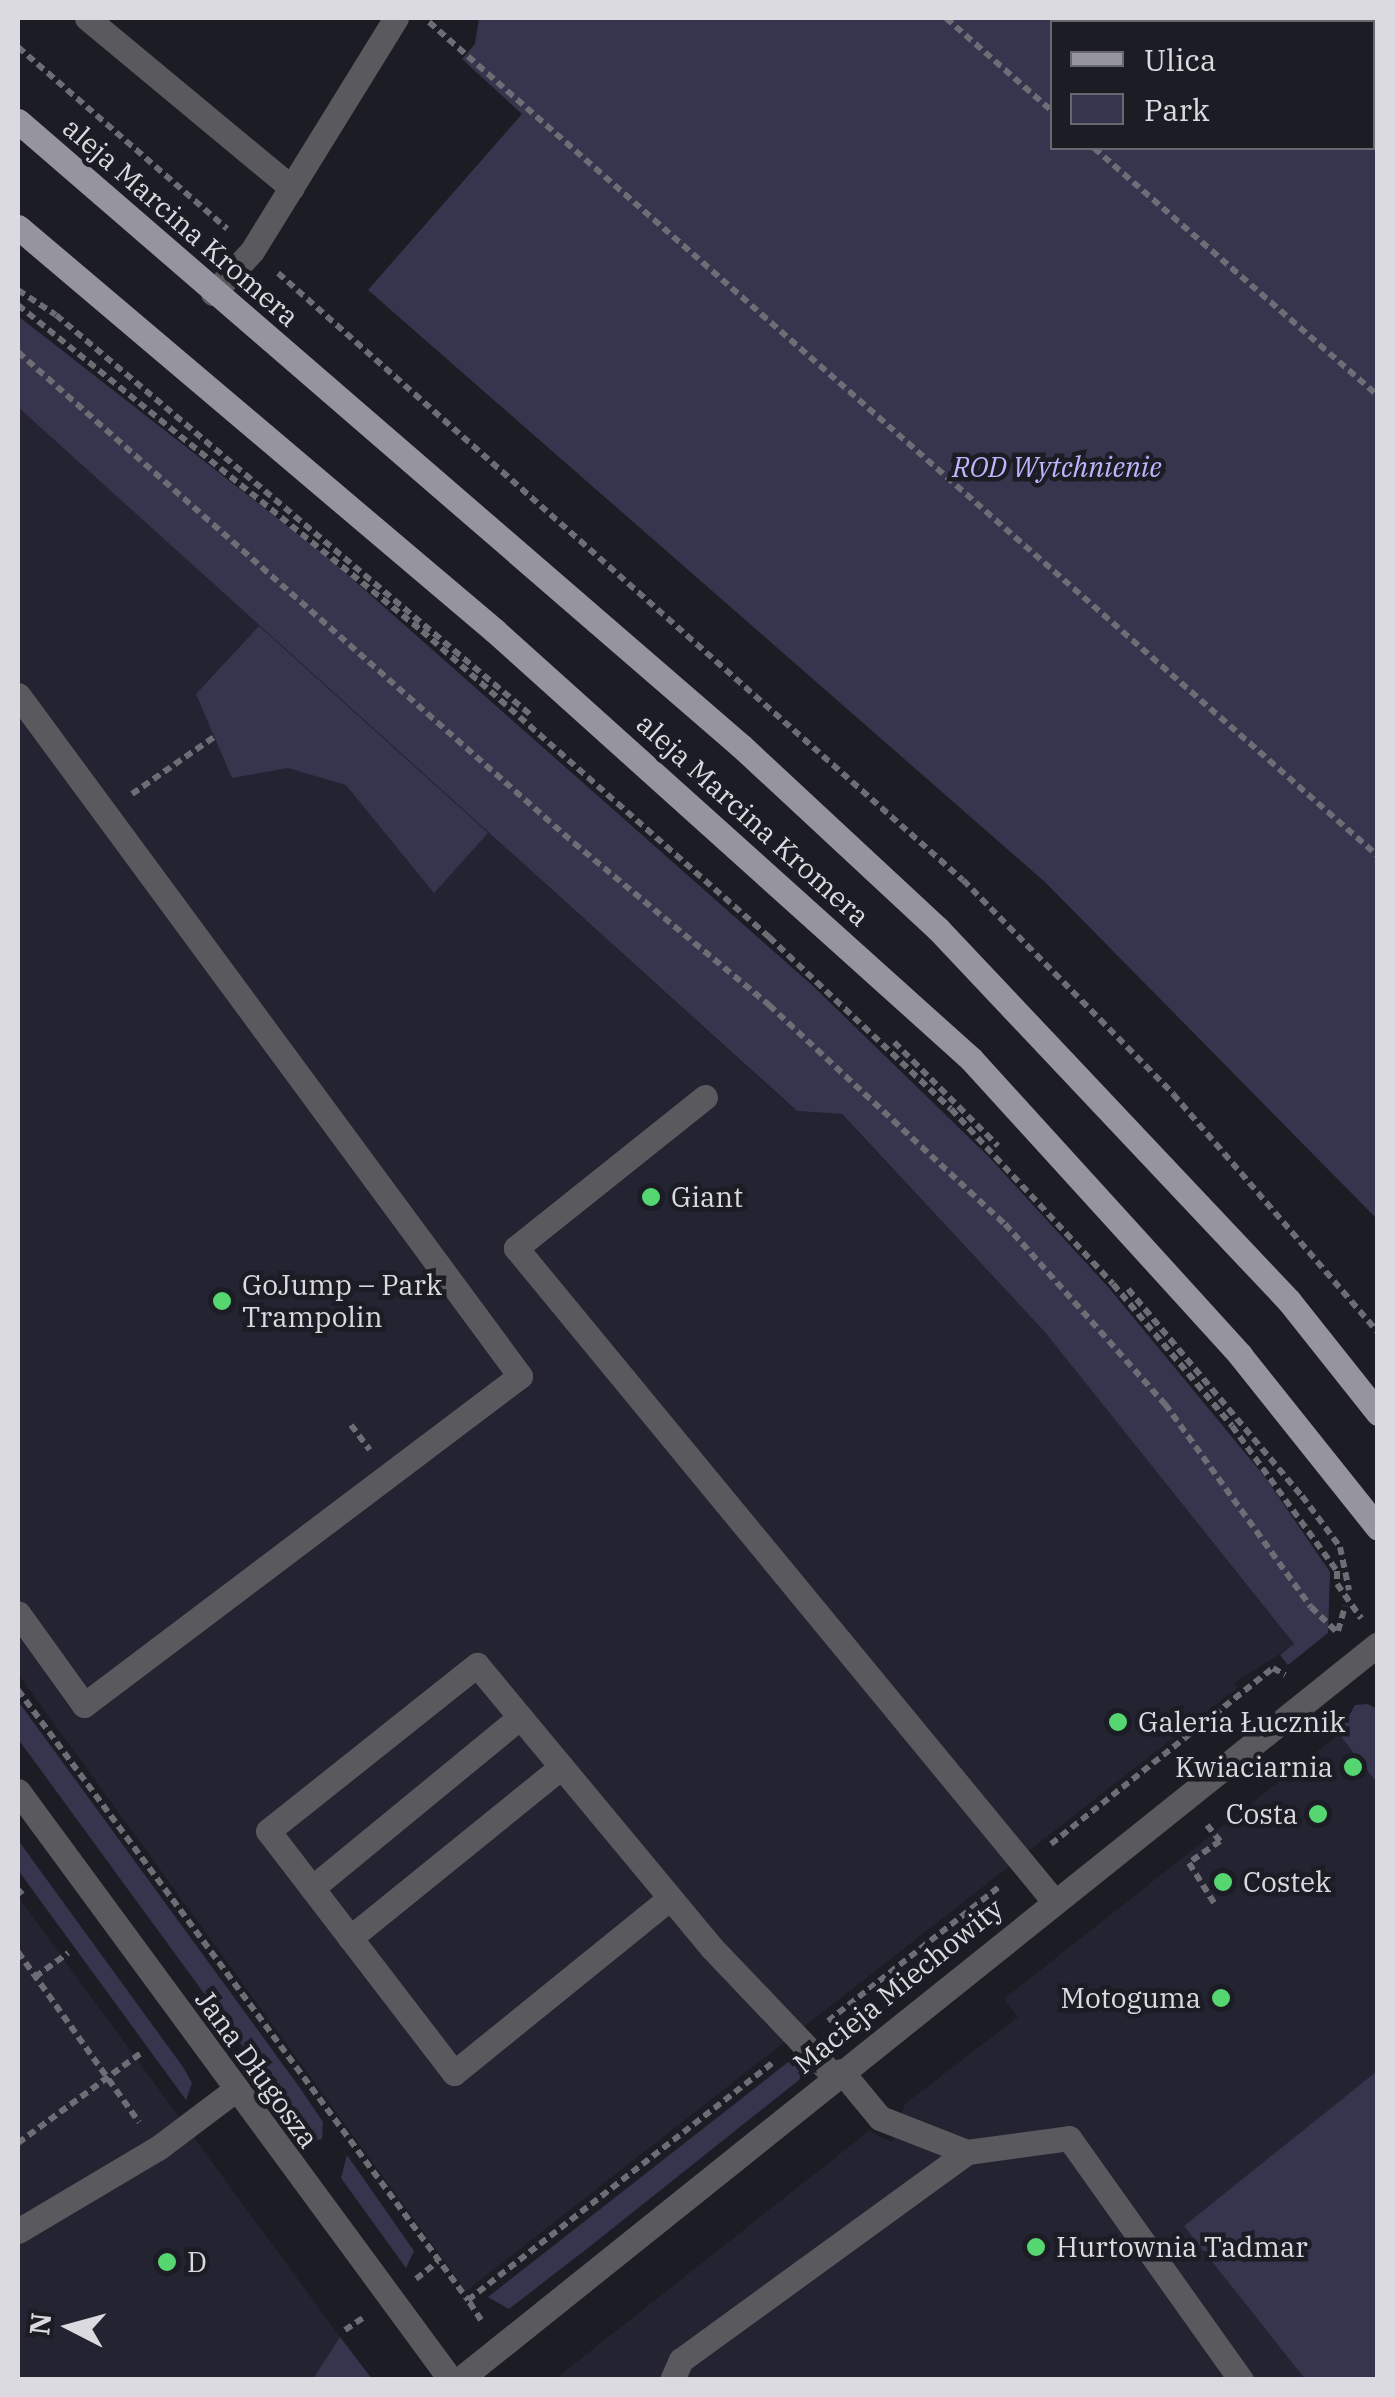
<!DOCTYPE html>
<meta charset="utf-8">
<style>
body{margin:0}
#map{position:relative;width:1395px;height:2397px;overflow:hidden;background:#1c1c25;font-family:"IBM Plex Serif",serif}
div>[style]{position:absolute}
.built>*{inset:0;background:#242332}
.green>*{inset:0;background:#37344e}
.path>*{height:6px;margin-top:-3px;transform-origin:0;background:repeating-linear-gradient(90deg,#6d6d75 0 8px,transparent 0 13px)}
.minor>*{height:25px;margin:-12.5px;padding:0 12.5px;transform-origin:12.5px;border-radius:12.5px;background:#59595e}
.major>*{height:25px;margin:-12.5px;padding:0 12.5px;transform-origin:12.5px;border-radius:12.5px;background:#96959f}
.dots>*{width:28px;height:28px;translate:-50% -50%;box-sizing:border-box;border:5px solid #1c1c25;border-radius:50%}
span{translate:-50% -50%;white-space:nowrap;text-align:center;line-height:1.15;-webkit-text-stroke:9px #1c1c25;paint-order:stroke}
.street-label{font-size:28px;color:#dadae0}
.park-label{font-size:28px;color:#bdb6fd;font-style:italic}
.poi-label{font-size:28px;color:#dadae0}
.left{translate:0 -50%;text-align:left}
.right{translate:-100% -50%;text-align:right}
.frame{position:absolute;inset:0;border:20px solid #dadae0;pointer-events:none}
.legend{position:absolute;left:1050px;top:20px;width:325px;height:130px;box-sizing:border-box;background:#1c1c25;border:2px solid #686870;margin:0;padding:12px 18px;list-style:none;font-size:30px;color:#dadae0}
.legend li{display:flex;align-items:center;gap:20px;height:50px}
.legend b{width:50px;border:2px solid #686870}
.north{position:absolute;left:20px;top:2277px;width:100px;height:100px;-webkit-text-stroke:8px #1c1c25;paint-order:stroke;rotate:276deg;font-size:28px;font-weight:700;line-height:40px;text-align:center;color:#dadae0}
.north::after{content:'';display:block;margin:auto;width:35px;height:45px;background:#dadae0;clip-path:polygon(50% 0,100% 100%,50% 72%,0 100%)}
</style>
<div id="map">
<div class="built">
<i style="clip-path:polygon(18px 406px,796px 1111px,841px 1114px,1044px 1331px,1294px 1645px,1234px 1683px,1237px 1688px,466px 2291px,18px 1674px)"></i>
<i style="clip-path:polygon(1339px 1734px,1377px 1783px,1377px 2071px,1185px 2226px,1305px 2379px,554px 2380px,869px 2131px,892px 2142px,905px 2104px,1018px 2017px,1004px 1999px)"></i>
<i style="clip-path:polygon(18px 1897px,340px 2337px,372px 2379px,18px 2379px)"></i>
</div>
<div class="green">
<i style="clip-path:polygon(evenodd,479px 18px,1377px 18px,1377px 1219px,1045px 882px,368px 290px,522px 114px,462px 59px,475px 44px,479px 18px,1372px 22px,1372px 148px,1052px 148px,1052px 22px,1372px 22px)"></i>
<i style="clip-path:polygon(18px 316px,331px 560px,813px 986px,989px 1157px,1109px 1288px,1265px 1477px,1330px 1572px,1328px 1633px,1288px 1665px,1280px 1655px,1294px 1644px,1044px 1331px,842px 1114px,797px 1111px,18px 407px)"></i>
<i style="clip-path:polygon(259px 626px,488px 833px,434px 893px,346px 785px,288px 768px,232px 778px,196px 694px)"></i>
<i style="clip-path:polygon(18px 1701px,300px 2088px,323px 2122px,322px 2139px,312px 2141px,18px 1739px)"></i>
<i style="clip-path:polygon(1368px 1704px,1377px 1709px,1377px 1783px,1339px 1734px,1355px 1705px)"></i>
<i style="clip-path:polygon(18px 1840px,183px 2067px,192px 2083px,186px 2100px,18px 1870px)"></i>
<i style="clip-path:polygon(796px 2056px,803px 2069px,799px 2080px,593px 2244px,509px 2309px,488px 2297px)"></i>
<i style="clip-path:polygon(1377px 2071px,1377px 2379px,1305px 2379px,1184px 2226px)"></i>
<i style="clip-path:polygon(347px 2155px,414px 2251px,406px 2268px,341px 2178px)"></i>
<i style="clip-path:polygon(340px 2337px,372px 2379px,313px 2379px)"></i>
</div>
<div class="path">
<i style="left:946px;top:18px;width:141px;rotate:41.3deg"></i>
<i style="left:1315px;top:18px;width:7px;rotate:34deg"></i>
<i style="left:429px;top:22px;width:1263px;rotate:41.31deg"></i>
<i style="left:18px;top:47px;width:277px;rotate:41deg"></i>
<i style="left:1372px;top:67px;width:7px;rotate:34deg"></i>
<i style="left:1094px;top:148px;width:377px;rotate:41.1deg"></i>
<i style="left:278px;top:273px;width:915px;rotate:41.55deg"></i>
<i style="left:963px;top:880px;width:300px;rotate:45.5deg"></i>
<i style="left:1173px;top:1094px;width:314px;rotate:49.3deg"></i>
<i style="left:18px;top:290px;width:45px;rotate:33.3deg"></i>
<i style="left:56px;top:315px;width:622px;rotate:40.11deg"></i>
<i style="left:18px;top:305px;width:519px;rotate:38.9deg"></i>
<i style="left:422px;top:631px;width:463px;rotate:41.4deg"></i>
<i style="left:769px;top:937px;width:250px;rotate:43.4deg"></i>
<i style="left:951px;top:1109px;width:238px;rotate:47.2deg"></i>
<i style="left:1113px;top:1284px;width:185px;rotate:50deg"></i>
<i style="left:1232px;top:1426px;width:179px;rotate:54.1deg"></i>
<i style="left:1337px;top:1571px;width:13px;rotate:90deg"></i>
<i style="left:1337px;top:1584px;width:42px;rotate:54.8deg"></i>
<i style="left:18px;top:352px;width:742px;rotate:41.45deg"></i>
<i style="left:574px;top:843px;width:254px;rotate:39.7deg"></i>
<i style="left:769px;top:1005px;width:322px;rotate:42.9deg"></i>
<i style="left:1005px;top:1224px;width:241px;rotate:48.4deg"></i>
<i style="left:1165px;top:1404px;width:250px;rotate:54.3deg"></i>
<i style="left:1311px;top:1607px;width:36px;rotate:44deg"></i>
<i style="left:132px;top:794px;width:100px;rotate:-34.8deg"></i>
<i style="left:894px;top:1042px;width:147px;rotate:45deg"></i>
<i style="left:1128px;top:1289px;width:270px;rotate:50deg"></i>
<i style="left:1302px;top:1496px;width:64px;rotate:53.3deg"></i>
<i style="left:1340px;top:1547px;width:44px;rotate:78.2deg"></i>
<i style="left:351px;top:1425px;width:31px;rotate:53deg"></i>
<i style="left:1338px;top:1631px;width:26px;rotate:-74deg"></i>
<i style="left:18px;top:1690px;width:758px;rotate:53.58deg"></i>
<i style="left:1207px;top:1825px;width:21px;rotate:51deg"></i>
<i style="left:1220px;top:1841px;width:38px;rotate:145deg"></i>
<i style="left:1189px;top:1863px;width:51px;rotate:57.9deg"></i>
<i style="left:1051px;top:1844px;width:283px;rotate:-38.4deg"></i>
<i style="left:1273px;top:1668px;width:14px;rotate:30deg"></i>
<i style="left:18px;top:1894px;width:6px;rotate:-39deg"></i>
<i style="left:18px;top:1952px;width:209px;rotate:54.6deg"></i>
<i style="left:35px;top:1977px;width:41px;rotate:-36deg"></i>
<i style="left:828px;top:2021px;width:217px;rotate:-38.1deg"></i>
<i style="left:18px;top:2143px;width:152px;rotate:-36.2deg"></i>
<i style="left:416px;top:2279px;width:28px;rotate:-39deg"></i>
<i style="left:481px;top:2320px;width:24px;rotate:-123deg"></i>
<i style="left:468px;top:2300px;width:388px;rotate:-37.9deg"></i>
<i style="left:345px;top:2330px;width:25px;rotate:-34deg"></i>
</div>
<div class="minor">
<i style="left:87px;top:18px;width:266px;rotate:39.7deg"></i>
<i style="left:213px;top:293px;width:57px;rotate:-47.1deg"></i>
<i style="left:252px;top:251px;width:274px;rotate:-58.3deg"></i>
<i style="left:18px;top:695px;width:846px;rotate:53.6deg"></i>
<i style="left:520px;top:1376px;width:546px;rotate:142.96deg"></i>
<i style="left:84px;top:1705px;width:113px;rotate:-125.7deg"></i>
<i style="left:705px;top:1097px;width:242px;rotate:141.4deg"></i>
<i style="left:516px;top:1248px;width:845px;rotate:50.52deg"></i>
<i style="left:18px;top:1791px;width:731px;rotate:53.68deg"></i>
<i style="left:312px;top:1888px;width:269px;rotate:-39.4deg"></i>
<i style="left:670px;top:1898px;width:278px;rotate:141deg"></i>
<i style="left:454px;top:2073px;width:305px;rotate:-127.5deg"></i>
<i style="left:268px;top:1831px;width:267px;rotate:-38.5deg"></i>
<i style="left:477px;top:1665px;width:368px;rotate:50.3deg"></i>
<i style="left:712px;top:1948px;width:177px;rotate:46.4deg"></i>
<i style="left:350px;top:1938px;width:272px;rotate:-39deg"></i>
<i style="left:841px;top:2071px;width:61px;rotate:50.3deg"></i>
<i style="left:880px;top:2118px;width:93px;rotate:21.3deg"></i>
<i style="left:18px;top:2231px;width:163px;rotate:-30.7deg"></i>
<i style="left:158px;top:2148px;width:96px;rotate:-37deg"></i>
<i style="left:459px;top:2380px;width:1177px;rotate:-38.69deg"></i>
<i style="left:672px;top:2380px;width:22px;rotate:-66deg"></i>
<i style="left:681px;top:2360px;width:354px;rotate:-36deg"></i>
<i style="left:967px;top:2152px;width:103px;rotate:-7.8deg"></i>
<i style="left:1069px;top:2138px;width:297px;rotate:54.6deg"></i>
</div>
<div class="major">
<i style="left:18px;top:121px;width:956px;rotate:40.84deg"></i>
<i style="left:741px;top:746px;width:269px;rotate:42.9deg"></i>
<i style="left:938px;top:929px;width:511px;rotate:46.66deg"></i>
<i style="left:1289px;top:1301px;width:143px;rotate:51.5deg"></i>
<i style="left:18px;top:227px;width:625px;rotate:40.26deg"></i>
<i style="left:495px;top:631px;width:640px;rotate:41.96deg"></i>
<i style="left:971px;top:1059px;width:400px;rotate:47.7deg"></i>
<i style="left:1240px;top:1355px;width:221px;rotate:51.4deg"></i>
</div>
<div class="dots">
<i style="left:651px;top:1197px;background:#55d671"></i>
<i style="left:222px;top:1301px;background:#55d671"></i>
<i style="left:1118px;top:1722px;background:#55d671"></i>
<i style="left:1353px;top:1767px;background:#55d671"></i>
<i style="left:1318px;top:1814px;background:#55d671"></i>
<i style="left:1223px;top:1882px;background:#55d671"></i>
<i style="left:1221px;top:1998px;background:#55d671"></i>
<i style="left:1036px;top:2247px;background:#55d671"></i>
<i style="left:167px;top:2262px;background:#55d671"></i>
</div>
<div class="street-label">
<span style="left:181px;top:222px;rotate:41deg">aleja Marcina Kromera</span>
<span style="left:753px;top:820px;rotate:42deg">aleja Marcina Kromera</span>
<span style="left:898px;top:1986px;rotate:-39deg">Macieja Miechowity</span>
<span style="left:257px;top:2069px;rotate:54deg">Jana Długosza</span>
</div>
<div class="park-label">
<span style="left:1057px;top:467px">ROD Wytchnienie</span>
</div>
<div class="poi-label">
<span class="left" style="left:671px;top:1197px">Giant</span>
<span class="left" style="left:242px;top:1301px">GoJump – Park<br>Trampolin</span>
<span class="left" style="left:1138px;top:1722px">Galeria Łucznik</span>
<span class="right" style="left:1333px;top:1767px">Kwiaciarnia</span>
<span class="right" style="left:1298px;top:1814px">Costa</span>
<span class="left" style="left:1243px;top:1882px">Costek</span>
<span class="right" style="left:1201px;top:1998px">Motoguma</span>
<span class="left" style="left:1056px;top:2247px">Hurtownia Tadmar</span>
<span class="left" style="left:187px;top:2262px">D</span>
</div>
<div class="frame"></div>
<ul class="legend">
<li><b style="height:12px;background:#96959f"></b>Ulica</li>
<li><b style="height:28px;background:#37344e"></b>Park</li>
</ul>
<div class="north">N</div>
</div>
